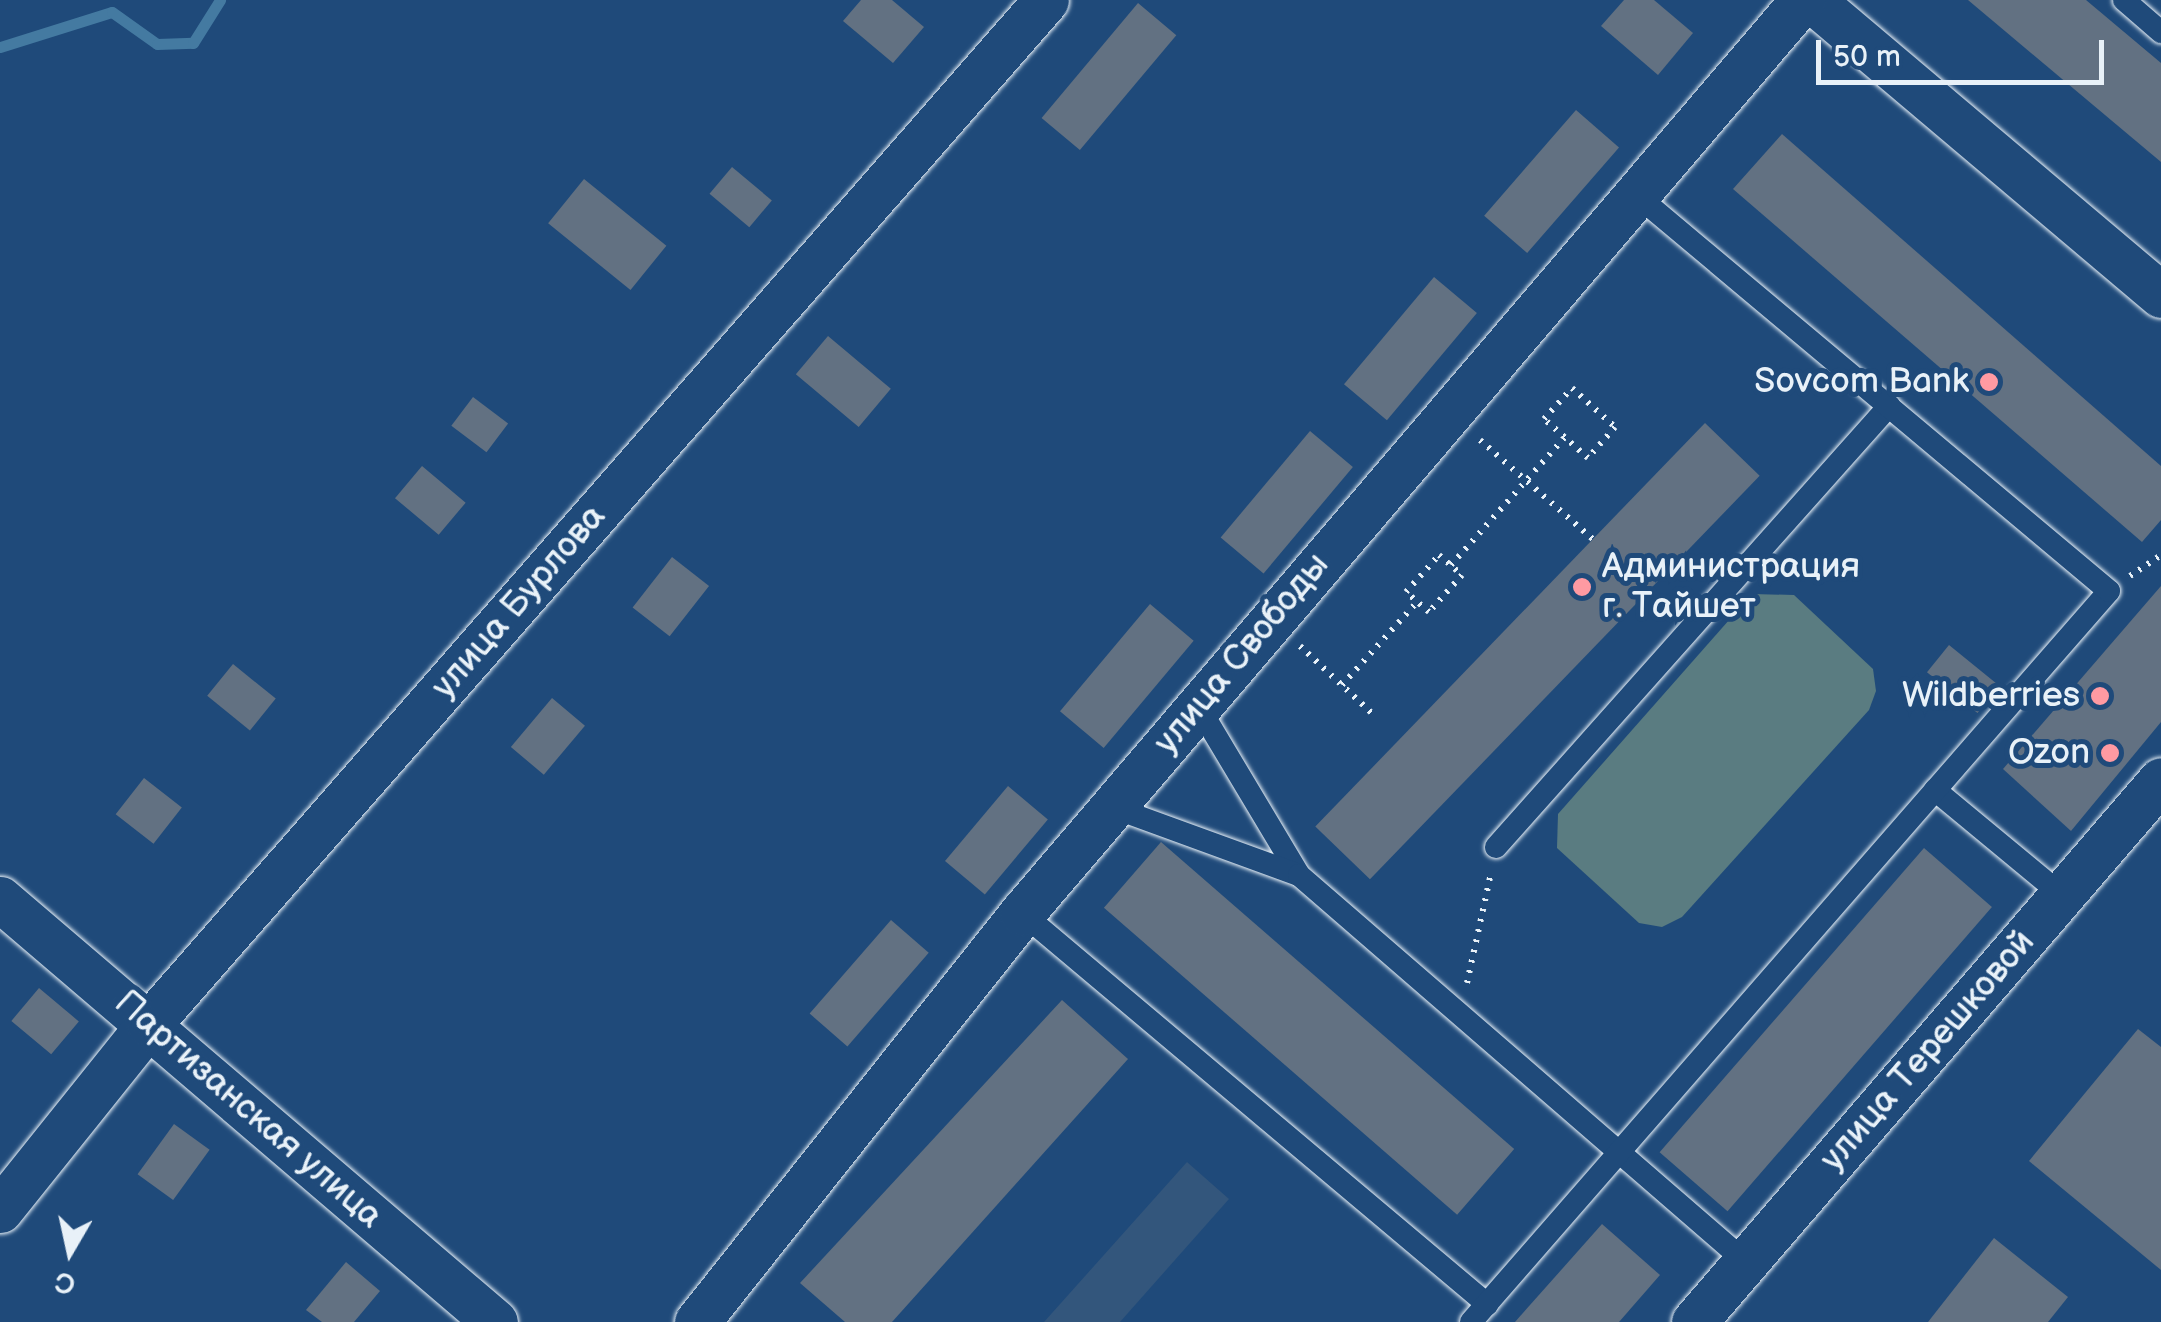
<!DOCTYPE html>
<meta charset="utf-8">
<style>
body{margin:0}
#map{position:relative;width:2161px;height:1322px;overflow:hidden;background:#1f4a7a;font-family:"Balsamiq Sans",sans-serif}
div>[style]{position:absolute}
.built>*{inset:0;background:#33567c}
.green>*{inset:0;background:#5a7c81}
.stream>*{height:11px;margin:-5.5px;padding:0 5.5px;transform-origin:5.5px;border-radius:5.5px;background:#447aa1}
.building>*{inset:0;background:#627182;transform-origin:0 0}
.path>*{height:6px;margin-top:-3px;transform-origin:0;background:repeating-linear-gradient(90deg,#e8f1f8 0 2.5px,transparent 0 10.5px)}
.roads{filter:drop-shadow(0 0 2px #e8f1f8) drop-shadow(0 0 2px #e8f1f8)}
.lane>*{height:22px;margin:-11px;padding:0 11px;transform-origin:11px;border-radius:11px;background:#1f4a7a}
.street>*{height:45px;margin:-22.5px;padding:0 22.5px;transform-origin:22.5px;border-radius:22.5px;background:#1f4a7a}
.dots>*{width:28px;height:28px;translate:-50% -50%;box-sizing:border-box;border:5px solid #1f4a7a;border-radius:50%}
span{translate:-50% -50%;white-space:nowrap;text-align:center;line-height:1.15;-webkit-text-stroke:10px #1f4a7a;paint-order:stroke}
.poi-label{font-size:35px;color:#e8f1f8}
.right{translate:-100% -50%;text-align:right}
.left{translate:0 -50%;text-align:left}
.street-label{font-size:35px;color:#e8f1f8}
.north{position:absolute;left:20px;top:1202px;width:100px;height:100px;-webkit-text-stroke:8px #1f4a7a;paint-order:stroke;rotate:189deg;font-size:28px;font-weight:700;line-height:40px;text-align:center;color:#e8f1f8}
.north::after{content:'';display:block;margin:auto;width:35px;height:45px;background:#e8f1f8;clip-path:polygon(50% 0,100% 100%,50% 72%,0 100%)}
.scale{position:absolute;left:1816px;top:40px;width:288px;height:45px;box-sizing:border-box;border:5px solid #e8f1f8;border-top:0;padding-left:12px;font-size:30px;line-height:35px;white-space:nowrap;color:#e8f1f8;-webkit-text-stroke:8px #1f4a7a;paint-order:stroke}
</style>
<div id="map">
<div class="built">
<i style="clip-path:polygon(1187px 1162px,1229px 1199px,1120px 1322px,1044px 1322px)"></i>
</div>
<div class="green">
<i style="clip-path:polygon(1752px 594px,1794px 595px,1873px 669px,1876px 691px,1869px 710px,1682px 917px,1662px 927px,1639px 923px,1557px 848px,1558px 814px)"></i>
</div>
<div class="stream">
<i style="left:0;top:47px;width:117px;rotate:-17.4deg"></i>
<i style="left:112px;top:12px;width:55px;rotate:35.4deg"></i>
<i style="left:157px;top:44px;width:36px;rotate:-2deg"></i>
<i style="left:193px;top:43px;width:51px;rotate:-57.9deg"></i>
</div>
<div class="building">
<i style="clip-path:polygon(861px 0,892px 0,924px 27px,893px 63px,843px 21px)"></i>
<i style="clip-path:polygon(1624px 0,1654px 0,1693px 33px,1658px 75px,1601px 26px)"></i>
<i style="clip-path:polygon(1968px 0,2086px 0,2161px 63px,2161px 162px)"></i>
<i style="left:1138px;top:3px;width:50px;height:150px;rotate:40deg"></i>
<i style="left:1576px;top:110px;width:57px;height:140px;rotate:41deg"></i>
<i style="clip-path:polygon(1782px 134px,2161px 466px,2161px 520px,2142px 542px,1733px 189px)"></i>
<i style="left:732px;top:167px;width:52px;height:35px;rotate:40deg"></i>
<i style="left:584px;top:179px;width:106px;height:57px;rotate:39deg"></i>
<i style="left:1434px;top:277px;width:56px;height:140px;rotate:40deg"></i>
<i style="left:828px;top:336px;width:82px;height:50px;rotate:40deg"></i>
<i style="left:473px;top:397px;width:44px;height:36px;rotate:37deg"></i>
<i style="left:1705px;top:423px;width:76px;height:561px;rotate:44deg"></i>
<i style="left:1310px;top:431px;width:56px;height:139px;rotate:40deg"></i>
<i style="left:422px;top:466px;width:57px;height:42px;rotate:40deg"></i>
<i style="left:672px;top:557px;width:47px;height:64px;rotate:38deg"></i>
<i style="clip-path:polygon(2161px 586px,2161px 722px,2071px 831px,2003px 769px)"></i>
<i style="left:1150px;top:604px;width:57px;height:140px;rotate:40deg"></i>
<i style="left:1949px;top:645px;width:65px;height:35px;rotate:39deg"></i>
<i style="left:233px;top:664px;width:55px;height:41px;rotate:39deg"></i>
<i style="left:552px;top:698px;width:43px;height:64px;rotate:40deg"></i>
<i style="left:144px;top:778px;width:48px;height:46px;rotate:38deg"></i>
<i style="left:1008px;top:786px;width:52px;height:98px;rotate:40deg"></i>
<i style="left:1161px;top:842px;width:468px;height:87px;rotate:41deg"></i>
<i style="left:1924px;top:848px;width:90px;height:403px;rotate:41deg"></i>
<i style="left:891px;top:920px;width:50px;height:124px;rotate:41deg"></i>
<i style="left:39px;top:988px;width:52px;height:43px;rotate:40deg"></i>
<i style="clip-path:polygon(1062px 1000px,1128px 1059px,892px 1322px,845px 1322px,800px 1283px)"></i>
<i style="clip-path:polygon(2138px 1029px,2161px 1047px,2161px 1270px,2029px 1161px)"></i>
<i style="left:174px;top:1124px;width:44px;height:62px;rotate:36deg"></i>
<i style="clip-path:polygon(1602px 1224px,1660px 1275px,1619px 1322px,1515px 1322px)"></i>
<i style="clip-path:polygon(1994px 1238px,2068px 1297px,2048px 1322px,1928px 1322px)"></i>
<i style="clip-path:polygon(346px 1262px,380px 1291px,354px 1322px,322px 1322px,306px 1310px)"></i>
</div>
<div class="path">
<i style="left:1572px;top:388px;width:58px;rotate:42.2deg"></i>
<i style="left:1615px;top:427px;width:41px;rotate:131.1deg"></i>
<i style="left:1588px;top:458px;width:59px;rotate:-138.4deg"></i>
<i style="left:1544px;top:419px;width:42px;rotate:-47.9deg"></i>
<i style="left:1480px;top:440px;width:153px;rotate:41.3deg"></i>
<i style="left:1439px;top:555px;width:30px;rotate:41deg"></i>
<i style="left:1462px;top:575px;width:50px;rotate:131.7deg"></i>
<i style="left:1429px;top:612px;width:30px;rotate:-139deg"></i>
<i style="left:1406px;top:592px;width:50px;rotate:-48.3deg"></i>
<i style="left:1451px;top:565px;width:171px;rotate:-48.3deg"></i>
<i style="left:2130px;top:576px;width:37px;rotate:-34deg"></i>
<i style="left:1300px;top:646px;width:104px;rotate:43.1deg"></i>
<i style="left:1342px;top:685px;width:112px;rotate:-47.9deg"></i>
<i style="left:1467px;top:983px;width:113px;rotate:-77.7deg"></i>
</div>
<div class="roads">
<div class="lane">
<i style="left:2124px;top:0;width:49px;rotate:40.9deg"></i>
<i style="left:1198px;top:706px;width:197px;rotate:59.1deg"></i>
<i style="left:1935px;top:790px;width:165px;rotate:39.6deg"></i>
<i style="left:1112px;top:807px;width:199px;rotate:20deg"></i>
<i style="left:1299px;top:875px;width:591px;rotate:40.89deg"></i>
<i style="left:1496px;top:847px;width:591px;rotate:-48.29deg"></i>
<i style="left:1022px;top:913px;width:608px;rotate:40.06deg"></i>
<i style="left:1471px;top:1322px;width:970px;rotate:-48.89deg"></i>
<i style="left:2109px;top:591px;width:620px;rotate:-140.04deg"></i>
</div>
<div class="street">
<i style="left:1812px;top:0;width:457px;rotate:40.2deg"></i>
<i style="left:0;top:899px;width:651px;rotate:40.52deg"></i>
<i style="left:0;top:1210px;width:238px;rotate:-51.3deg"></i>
<i style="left:149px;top:1024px;width:1361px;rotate:-48.78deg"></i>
<i style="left:697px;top:1322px;width:522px;rotate:-51.53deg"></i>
<i style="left:1022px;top:913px;width:1201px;rotate:-49.46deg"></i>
<i style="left:1694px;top:1322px;width:715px;rotate:-49.25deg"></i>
</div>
</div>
<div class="dots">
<i style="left:1989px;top:382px;background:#ff9aa2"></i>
<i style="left:1582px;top:587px;background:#ff9aa2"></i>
<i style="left:2100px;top:696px;background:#ff9aa2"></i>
<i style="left:2110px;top:753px;background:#ff9aa2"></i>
</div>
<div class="poi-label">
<span class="right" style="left:1969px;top:382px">Sovcom Bank</span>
<span class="left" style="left:1602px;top:587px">Администрация<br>г. Тайшет</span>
<span class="right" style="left:2080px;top:696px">Wildberries</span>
<span class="right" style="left:2090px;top:753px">Ozon</span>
</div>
<div class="street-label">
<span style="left:519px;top:602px;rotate:-49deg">улица Бурлова</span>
<span style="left:1242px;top:654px;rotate:-50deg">улица Свободы</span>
<span style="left:1928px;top:1051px;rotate:-49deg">улица Терешковой</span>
<span style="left:248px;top:1110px;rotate:41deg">Партизанская улица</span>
</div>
<div class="north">С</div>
<div class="scale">50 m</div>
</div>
